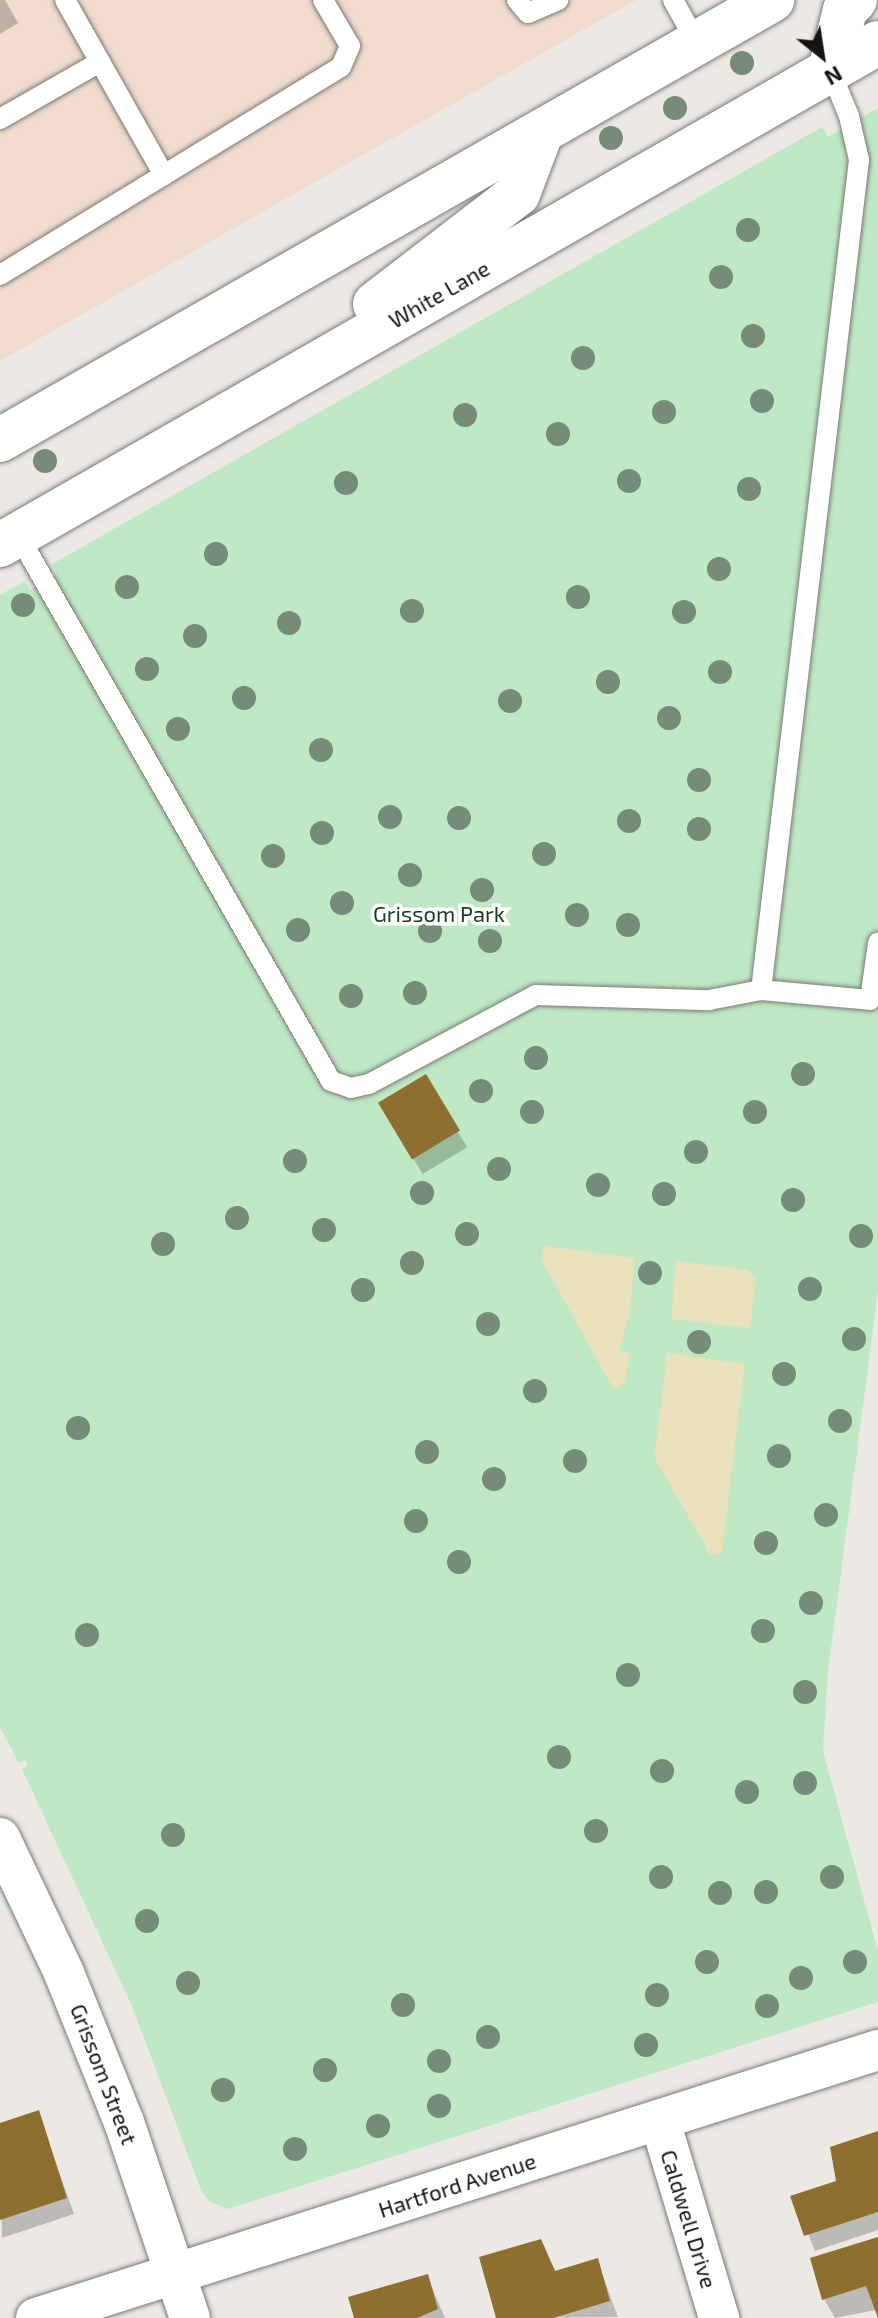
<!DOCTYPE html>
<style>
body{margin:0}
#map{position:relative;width:878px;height:2318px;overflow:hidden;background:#ece9e4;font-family:"Exo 2",sans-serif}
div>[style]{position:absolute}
.industrial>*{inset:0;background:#f0dbcd}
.green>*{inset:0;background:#bfe8c4}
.sand>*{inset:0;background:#eae0bb}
.shadow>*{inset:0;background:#0003;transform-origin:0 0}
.building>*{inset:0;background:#8e6f2f;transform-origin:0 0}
.roads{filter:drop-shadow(0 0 2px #7b7975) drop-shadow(0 0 2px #7b7975)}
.lane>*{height:20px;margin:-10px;padding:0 10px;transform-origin:10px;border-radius:10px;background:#fff}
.street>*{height:40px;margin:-20px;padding:0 20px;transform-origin:20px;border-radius:20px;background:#fff}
.secondary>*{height:44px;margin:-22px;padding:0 22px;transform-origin:22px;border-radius:22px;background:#fff}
.trees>*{width:24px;height:24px;margin:-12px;border-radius:50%;background:#768b78}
span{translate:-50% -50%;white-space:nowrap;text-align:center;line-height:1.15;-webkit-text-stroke:7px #fff;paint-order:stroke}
.street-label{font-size:22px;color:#141311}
.park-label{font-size:22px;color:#153e1f}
.north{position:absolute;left:782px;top:16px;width:80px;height:80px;-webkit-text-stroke:6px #fff;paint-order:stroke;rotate:150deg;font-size:22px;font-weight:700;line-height:32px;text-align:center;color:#141311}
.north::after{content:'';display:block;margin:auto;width:28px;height:36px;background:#141311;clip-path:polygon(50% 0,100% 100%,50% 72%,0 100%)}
</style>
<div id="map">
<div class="industrial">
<i style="clip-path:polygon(0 0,636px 0,0 361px)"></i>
</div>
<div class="green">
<i style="clip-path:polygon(878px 108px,878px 1292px,828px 1671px,823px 1751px,878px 1951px,878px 2002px,228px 2209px,210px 2202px,201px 2190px,132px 2006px,22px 1769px,28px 1765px,25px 1760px,19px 1763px,0 1728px,0 595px,25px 581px,30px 590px,57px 574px,52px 564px,822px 127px,828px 137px)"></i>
</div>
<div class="sand">
<i style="clip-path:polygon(545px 1246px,635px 1258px,630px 1313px,619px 1351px,629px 1353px,626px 1381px,619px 1389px,613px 1388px,541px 1259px)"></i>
<i style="clip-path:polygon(676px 1261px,749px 1270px,756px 1280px,750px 1328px,671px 1319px)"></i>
<i style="clip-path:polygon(667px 1353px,745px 1364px,722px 1553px,711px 1556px,654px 1457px)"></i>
</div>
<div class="shadow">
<i style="clip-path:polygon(0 0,5px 0,18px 23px,0 34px)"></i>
<i style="left:425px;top:1077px;width:82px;height:52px;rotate:59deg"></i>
<i style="clip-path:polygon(38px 2113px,74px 2214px,2px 2238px,0 2125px)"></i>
<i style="clip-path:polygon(878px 2133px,878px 2230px,815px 2251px,793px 2197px,838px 2182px)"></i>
<i style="clip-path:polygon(878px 2240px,878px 2318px,876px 2310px,835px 2318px,824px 2299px)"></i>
<i style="clip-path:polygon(540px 2242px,556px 2272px,597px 2260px,618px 2317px,499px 2318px)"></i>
<i style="clip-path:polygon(427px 2276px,445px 2318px,356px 2318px)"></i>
</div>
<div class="building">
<i style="left:426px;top:1074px;width:66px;height:56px;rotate:59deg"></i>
<i style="clip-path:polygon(39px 2110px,67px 2198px,0 2220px,0 2123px)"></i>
<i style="clip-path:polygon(878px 2131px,878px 2212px,804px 2236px,790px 2196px,836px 2181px,830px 2147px)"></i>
<i style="clip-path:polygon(878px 2237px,878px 2318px,866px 2286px,822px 2300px,810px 2258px)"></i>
<i style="clip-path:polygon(541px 2239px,555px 2271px,598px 2258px,610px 2301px,553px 2318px,496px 2318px,479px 2257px)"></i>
<i style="clip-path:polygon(428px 2274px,438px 2309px,417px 2318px,354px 2318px,348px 2297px)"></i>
</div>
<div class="roads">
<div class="lane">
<i style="left:517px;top:0;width:17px;rotate:50deg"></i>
<i style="left:528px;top:13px;width:33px;rotate:-23deg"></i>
<i style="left:673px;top:0;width:49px;rotate:60.8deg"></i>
<i style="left:100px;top:62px;width:130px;rotate:60.5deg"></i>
<i style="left:830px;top:70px;width:50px;rotate:67.6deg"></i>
<i style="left:849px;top:116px;width:45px;rotate:77.2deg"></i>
<i style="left:859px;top:160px;width:836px;rotate:96.73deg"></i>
<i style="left:761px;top:990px;width:109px;rotate:5.2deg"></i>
<i style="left:870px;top:1000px;width:58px;rotate:-82deg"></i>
<i style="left:0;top:119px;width:115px;rotate:-29.7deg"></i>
<i style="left:100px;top:62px;width:71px;rotate:-119.4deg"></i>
<i style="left:0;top:275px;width:399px;rotate:-31.4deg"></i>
<i style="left:341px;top:67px;width:23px;rotate:-67deg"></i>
<i style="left:350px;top:46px;width:53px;rotate:-120.4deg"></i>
<i style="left:18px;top:535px;width:629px;rotate:60.18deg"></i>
<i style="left:331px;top:1081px;width:21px;rotate:19deg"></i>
<i style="left:351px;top:1088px;width:18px;rotate:-13deg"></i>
<i style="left:369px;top:1084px;width:189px;rotate:-28.1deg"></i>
<i style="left:536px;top:995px;width:173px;rotate:1.7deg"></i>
<i style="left:709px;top:1000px;width:53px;rotate:-10.9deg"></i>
</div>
<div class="street">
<i style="left:0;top:1838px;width:149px;rotate:64.6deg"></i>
<i style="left:64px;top:1973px;width:161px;rotate:68.1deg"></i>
<i style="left:124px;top:2122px;width:207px;rotate:71.4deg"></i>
<i style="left:660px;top:2121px;width:206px;rotate:73.3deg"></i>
<i style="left:36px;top:2318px;width:884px;rotate:-17.66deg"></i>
</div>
<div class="secondary">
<i style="left:830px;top:70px;width:62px;rotate:-76deg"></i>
<i style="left:845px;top:10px;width:14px;rotate:-45deg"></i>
<i style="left:375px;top:304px;width:180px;rotate:-37.6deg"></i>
<i style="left:518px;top:194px;width:65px;rotate:-69.3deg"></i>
<i style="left:0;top:440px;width:889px;rotate:-29.68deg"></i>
<i style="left:0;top:545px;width:1011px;rotate:-29.76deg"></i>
</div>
</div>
<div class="trees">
<i style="left:742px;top:63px"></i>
<i style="left:675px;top:108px"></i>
<i style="left:611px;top:138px"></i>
<i style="left:748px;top:230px"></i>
<i style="left:721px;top:277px"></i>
<i style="left:753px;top:336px"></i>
<i style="left:583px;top:358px"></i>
<i style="left:762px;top:401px"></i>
<i style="left:664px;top:412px"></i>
<i style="left:465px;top:415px"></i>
<i style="left:558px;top:434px"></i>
<i style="left:45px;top:461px"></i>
<i style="left:629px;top:481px"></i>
<i style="left:346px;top:483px"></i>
<i style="left:749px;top:489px"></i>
<i style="left:216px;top:554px"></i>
<i style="left:719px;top:569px"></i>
<i style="left:127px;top:587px"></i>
<i style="left:578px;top:597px"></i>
<i style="left:23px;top:605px"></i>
<i style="left:412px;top:611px"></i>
<i style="left:684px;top:612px"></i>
<i style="left:289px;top:623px"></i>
<i style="left:195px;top:636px"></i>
<i style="left:147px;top:669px"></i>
<i style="left:720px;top:672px"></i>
<i style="left:608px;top:682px"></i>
<i style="left:244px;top:698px"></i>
<i style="left:510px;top:701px"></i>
<i style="left:669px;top:718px"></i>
<i style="left:178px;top:729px"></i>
<i style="left:321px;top:750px"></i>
<i style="left:699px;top:780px"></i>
<i style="left:390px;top:817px"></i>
<i style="left:459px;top:818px"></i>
<i style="left:629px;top:821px"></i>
<i style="left:699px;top:829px"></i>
<i style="left:322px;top:833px"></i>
<i style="left:544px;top:854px"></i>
<i style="left:273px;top:856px"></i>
<i style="left:410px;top:875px"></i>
<i style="left:482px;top:890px"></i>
<i style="left:342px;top:903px"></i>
<i style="left:577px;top:915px"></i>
<i style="left:628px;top:925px"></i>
<i style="left:298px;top:930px"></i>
<i style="left:430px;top:931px"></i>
<i style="left:490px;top:941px"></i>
<i style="left:415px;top:993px"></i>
<i style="left:351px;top:996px"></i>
<i style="left:536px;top:1058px"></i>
<i style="left:803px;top:1074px"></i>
<i style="left:481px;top:1091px"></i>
<i style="left:532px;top:1112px"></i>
<i style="left:755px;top:1112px"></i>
<i style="left:696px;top:1152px"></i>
<i style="left:295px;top:1161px"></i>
<i style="left:499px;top:1169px"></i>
<i style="left:598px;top:1185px"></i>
<i style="left:422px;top:1193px"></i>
<i style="left:664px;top:1194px"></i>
<i style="left:793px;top:1200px"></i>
<i style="left:237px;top:1218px"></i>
<i style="left:324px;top:1230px"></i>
<i style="left:467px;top:1234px"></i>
<i style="left:861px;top:1236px"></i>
<i style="left:163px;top:1244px"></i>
<i style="left:412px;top:1263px"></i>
<i style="left:650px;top:1273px"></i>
<i style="left:810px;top:1289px"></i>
<i style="left:363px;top:1290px"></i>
<i style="left:488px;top:1324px"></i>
<i style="left:854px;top:1339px"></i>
<i style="left:699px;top:1342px"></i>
<i style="left:784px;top:1374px"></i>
<i style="left:535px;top:1391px"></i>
<i style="left:840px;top:1421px"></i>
<i style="left:78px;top:1428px"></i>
<i style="left:427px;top:1452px"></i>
<i style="left:779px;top:1456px"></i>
<i style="left:575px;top:1461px"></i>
<i style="left:494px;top:1479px"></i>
<i style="left:826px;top:1515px"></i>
<i style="left:416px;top:1521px"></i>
<i style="left:766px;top:1543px"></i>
<i style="left:459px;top:1562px"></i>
<i style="left:811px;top:1603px"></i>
<i style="left:763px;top:1631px"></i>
<i style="left:87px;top:1635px"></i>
<i style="left:628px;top:1675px"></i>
<i style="left:805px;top:1692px"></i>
<i style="left:559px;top:1757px"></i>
<i style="left:662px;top:1771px"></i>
<i style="left:805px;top:1783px"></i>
<i style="left:747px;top:1792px"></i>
<i style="left:596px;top:1831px"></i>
<i style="left:173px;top:1835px"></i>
<i style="left:661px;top:1877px"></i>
<i style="left:832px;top:1877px"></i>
<i style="left:766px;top:1892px"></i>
<i style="left:720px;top:1893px"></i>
<i style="left:147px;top:1921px"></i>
<i style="left:707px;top:1962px"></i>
<i style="left:855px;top:1962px"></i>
<i style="left:801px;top:1978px"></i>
<i style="left:188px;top:1983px"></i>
<i style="left:657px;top:1995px"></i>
<i style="left:403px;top:2005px"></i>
<i style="left:767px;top:2006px"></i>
<i style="left:488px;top:2037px"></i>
<i style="left:646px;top:2045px"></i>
<i style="left:439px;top:2061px"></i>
<i style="left:325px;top:2070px"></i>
<i style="left:223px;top:2090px"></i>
<i style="left:439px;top:2106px"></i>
<i style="left:378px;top:2126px"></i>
<i style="left:295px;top:2149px"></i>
</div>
<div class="street-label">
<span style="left:439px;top:294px;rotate:-30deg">White Lane</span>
<span style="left:104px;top:2074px;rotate:69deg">Grissom Street</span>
<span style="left:457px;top:2185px;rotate:-18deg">Hartford Avenue</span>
<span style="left:689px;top:2219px;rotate:73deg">Caldwell Drive</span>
</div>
<div class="park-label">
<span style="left:439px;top:914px">Grissom Park</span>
</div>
<div class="north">N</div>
</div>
